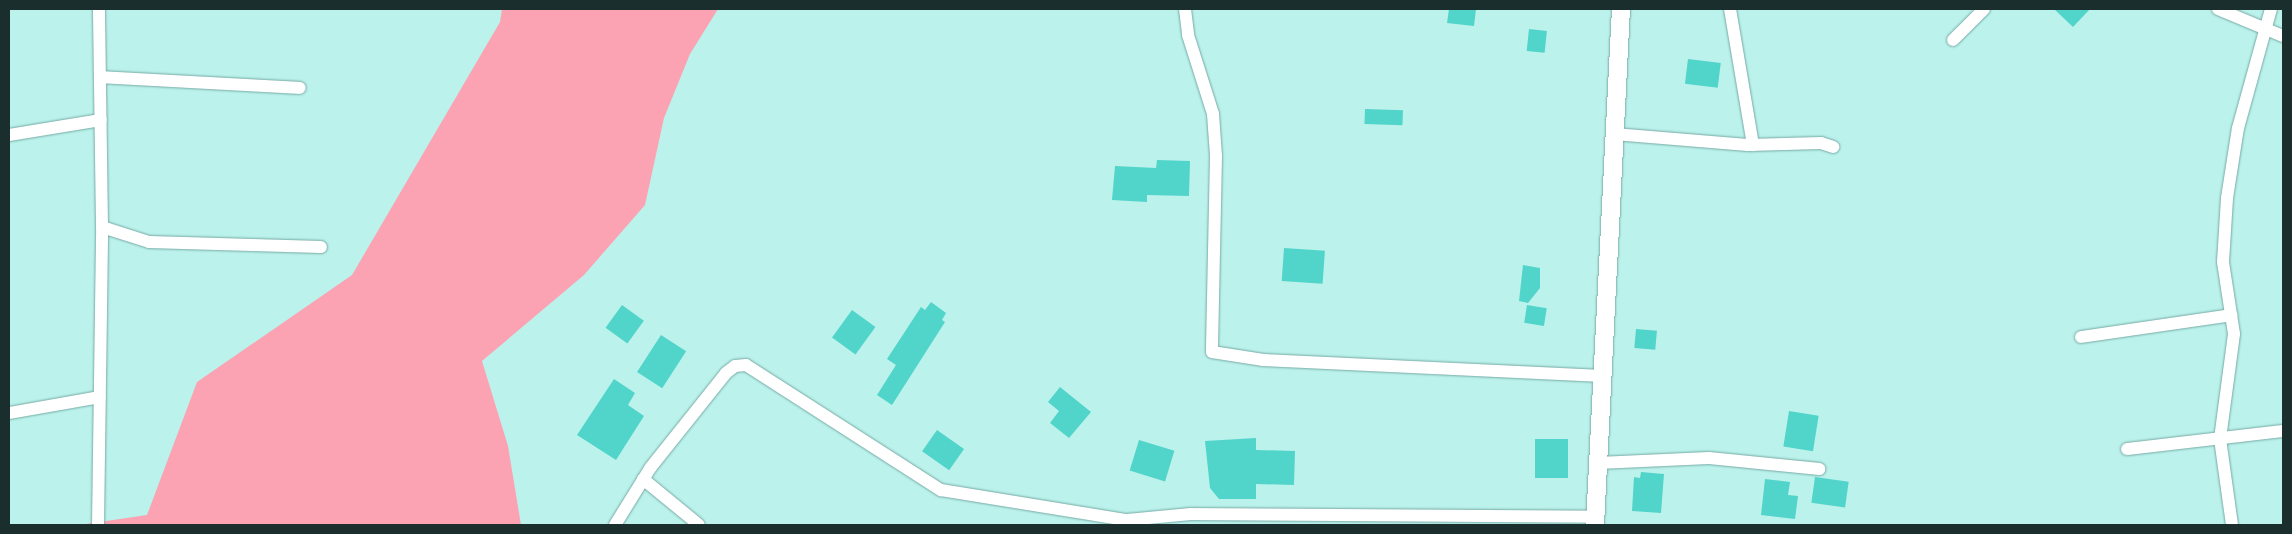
<!DOCTYPE html>
<style>
body{margin:0}
#map{position:relative;width:2292px;height:534px;overflow:hidden;background:#bcf2ec;font-family:Literata,serif}
div>[style]{position:absolute}
.green>*{inset:0;background:#fba3b2}
.building>*{inset:0;background:#51d4ca;transform-origin:0 0}
.roads{filter:drop-shadow(0 0 1px #76aaa5) drop-shadow(0 0 1px #76aaa5)}
.street>*{height:12px;margin:-6px;padding:0 6px;transform-origin:6px;border-radius:6px;background:#fff}
.secondary>*{height:18px;margin:-9px;padding:0 9px;transform-origin:9px;border-radius:9px;background:#fff}
span{translate:-50% -50%;white-space:nowrap;text-align:center;line-height:1.15;-webkit-text-stroke:5px #d2fdf8;paint-order:stroke}
.frame{position:absolute;inset:0;border:10px solid #1a2f2d;pointer-events:none}
</style>
<div id="map">
<div class="green">
<i style="clip-path:polygon(502px 9px,718px 9px,690px 54px,664px 118px,645px 205px,584px 275px,482px 361px,508px 446px,521px 525px,79px 525px,147px 515px,197px 382px,352px 275px,500px 22px)"></i>
</div>
<div class="building">
<i style="clip-path:polygon(1449px 9px,1476px 9px,1474px 26px,1447px 23px)"></i>
<i style="clip-path:polygon(2054px 9px,2090px 9px,2073px 27px)"></i>
<i style="left:1529px;top:29px;width:18px;height:22px;rotate:6deg"></i>
<i style="left:1688px;top:59px;width:33px;height:25px;rotate:7deg"></i>
<i style="left:1365px;top:109px;width:38px;height:15px;rotate:2deg"></i>
<i style="clip-path:polygon(1157px 160px,1190px 161px,1189px 196px,1147px 195px,1147px 202px,1112px 200px,1115px 166px,1156px 168px)"></i>
<i style="left:1284px;top:248px;width:41px;height:33px;rotate:4deg"></i>
<i style="clip-path:polygon(1523px 265px,1540px 268px,1540px 288px,1528px 303px,1519px 301px)"></i>
<i style="clip-path:polygon(931px 302px,946px 313px,942px 320px,945px 322px,892px 405px,877px 395px,896px 365px,887px 359px,921px 307px,925px 310px)"></i>
<i style="left:622px;top:305px;width:27px;height:28px;rotate:36deg"></i>
<i style="left:1527px;top:305px;width:20px;height:18px;rotate:9deg"></i>
<i style="left:852px;top:310px;width:29px;height:34px;rotate:36deg"></i>
<i style="left:1636px;top:329px;width:21px;height:19px;rotate:5deg"></i>
<i style="left:661px;top:335px;width:30px;height:44px;rotate:33deg"></i>
<i style="clip-path:polygon(614px 379px,635px 393px,628px 405px,644px 416px,616px 460px,577px 435px)"></i>
<i style="clip-path:polygon(1060px 387px,1091px 412px,1069px 438px,1050px 423px,1059px 411px,1048px 402px)"></i>
<i style="left:1789px;top:411px;width:30px;height:36px;rotate:9deg"></i>
<i style="left:937px;top:430px;width:33px;height:26px;rotate:35deg"></i>
<i style="clip-path:polygon(1256px 438px,1256px 450px,1295px 451px,1294px 485px,1256px 484px,1256px 499px,1219px 499px,1210px 488px,1205px 441px)"></i>
<i style="left:1535px;top:439px;width:33px;height:39px"></i>
<i style="left:1139px;top:440px;width:37px;height:32px;rotate:17deg"></i>
<i style="clip-path:polygon(1641px 472px,1664px 474px,1661px 513px,1632px 511px,1634px 477px,1640px 478px)"></i>
<i style="left:1815px;top:477px;width:34px;height:26px;rotate:8deg"></i>
<i style="clip-path:polygon(1765px 479px,1790px 482px,1788px 495px,1798px 496px,1795px 519px,1761px 515px)"></i>
</div>
<div class="roads">
<div class="street">
<i style="left:1185px;top:9px;width:26px;rotate:83deg"></i>
<i style="left:1188px;top:35px;width:83px;rotate:72.4deg"></i>
<i style="left:1213px;top:114px;width:42px;rotate:85.9deg"></i>
<i style="left:1216px;top:156px;width:196px;rotate:91.2deg"></i>
<i style="left:1212px;top:352px;width:52px;rotate:8.9deg"></i>
<i style="left:1263px;top:360px;width:340px;rotate:2.7deg"></i>
<i style="left:1730px;top:9px;width:138px;rotate:80.4deg"></i>
<i style="left:2218px;top:9px;width:70px;rotate:22.6deg"></i>
<i style="left:1953px;top:40px;width:44px;rotate:-45deg"></i>
<i style="left:100px;top:77px;width:200px;rotate:3.1deg"></i>
<i style="left:1614px;top:134px;width:134px;rotate:4.7deg"></i>
<i style="left:1748px;top:145px;width:73px;rotate:-1.6deg"></i>
<i style="left:1821px;top:143px;width:13px;rotate:18deg"></i>
<i style="left:9px;top:135px;width:93px;rotate:-9.3deg"></i>
<i style="left:102px;top:227px;width:49px;rotate:17.7deg"></i>
<i style="left:149px;top:242px;width:172px;rotate:1.7deg"></i>
<i style="left:2081px;top:337px;width:152px;rotate:-8.3deg"></i>
<i style="left:9px;top:413px;width:92px;rotate:-10deg"></i>
<i style="left:2127px;top:449px;width:157px;rotate:-6.6deg"></i>
<i style="left:1598px;top:463px;width:111px;rotate:-2.6deg"></i>
<i style="left:1709px;top:458px;width:111px;rotate:5.7deg"></i>
<i style="left:643px;top:479px;width:72px;rotate:39.4deg"></i>
<i style="left:98px;top:525px;width:298px;rotate:-89.2deg"></i>
<i style="left:102px;top:227px;width:218px;rotate:-90.8deg"></i>
<i style="left:615px;top:525px;width:68px;rotate:-58.2deg"></i>
<i style="left:651px;top:467px;width:120px;rotate:-51.4deg"></i>
<i style="left:726px;top:373px;width:11px;rotate:-38deg"></i>
<i style="left:735px;top:366px;width:11px;rotate:-5deg"></i>
<i style="left:746px;top:365px;width:232px;rotate:32.7deg"></i>
<i style="left:941px;top:490px;width:188px;rotate:9.2deg"></i>
<i style="left:1127px;top:520px;width:64px;rotate:-5.4deg"></i>
<i style="left:1191px;top:514px;width:404px;rotate:0.4deg"></i>
<i style="left:2232px;top:525px;width:87px;rotate:-97.9deg"></i>
<i style="left:2220px;top:439px;width:106px;rotate:-82.4deg"></i>
<i style="left:2234px;top:334px;width:73px;rotate:-98.7deg"></i>
<i style="left:2223px;top:262px;width:64px;rotate:-86.4deg"></i>
<i style="left:2227px;top:198px;width:71px;rotate:-81.1deg"></i>
<i style="left:2238px;top:128px;width:123px;rotate:-74.5deg"></i>
</div>
<div class="secondary">
<i style="left:1595px;top:525px;width:517px;rotate:-87.12deg"></i>
</div>
</div>
<div class="frame"></div>
</div>
